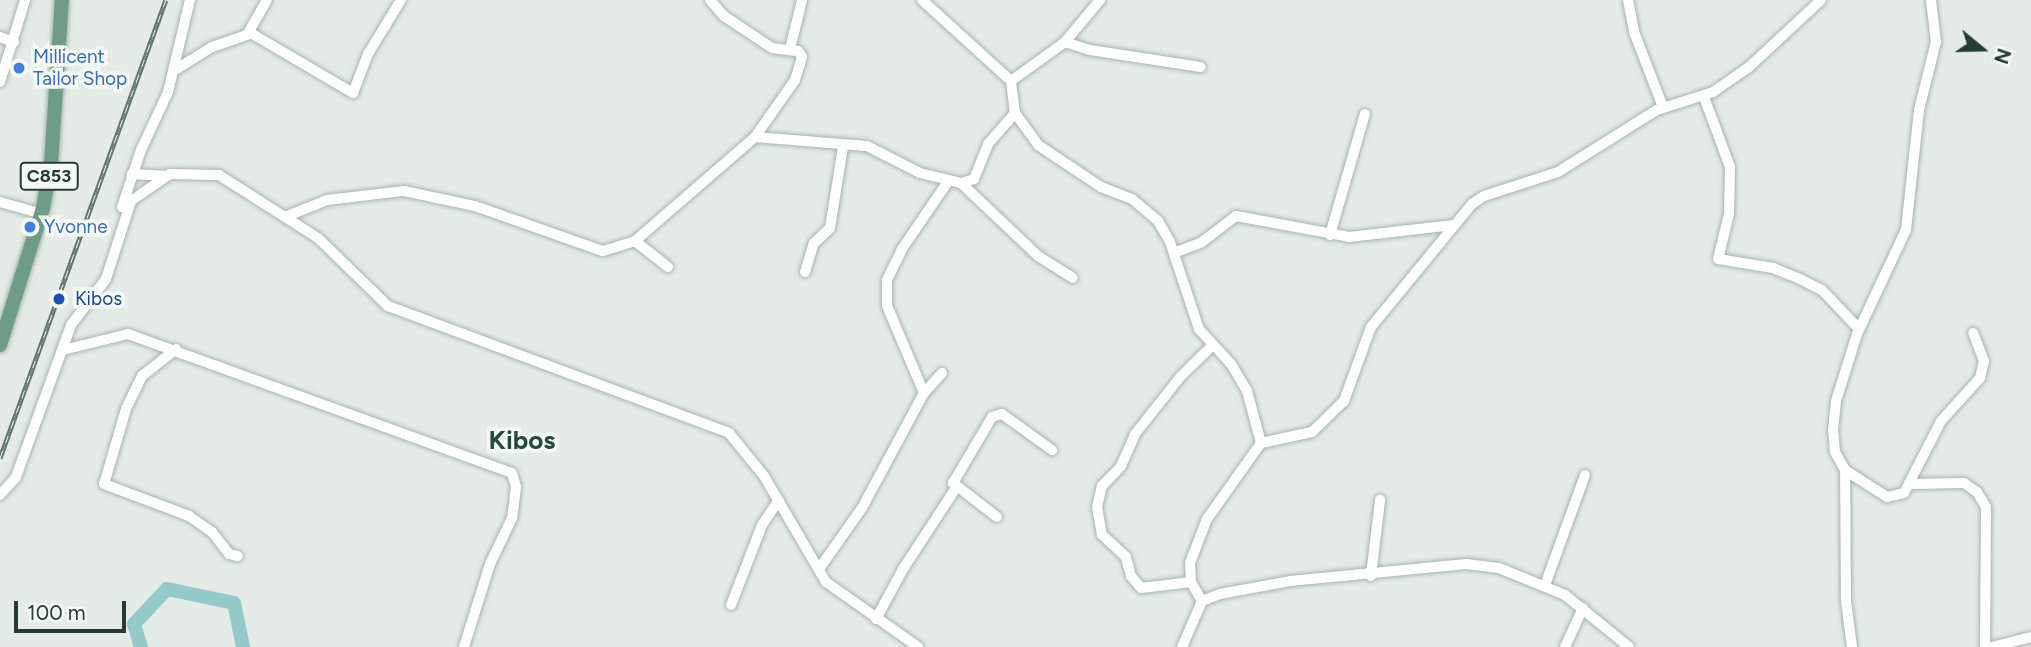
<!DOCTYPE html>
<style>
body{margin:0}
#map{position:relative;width:2031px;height:647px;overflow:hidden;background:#e5ece8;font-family:Figtree,sans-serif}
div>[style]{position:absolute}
.river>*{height:14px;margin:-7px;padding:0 7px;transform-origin:7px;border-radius:7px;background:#94caca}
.roads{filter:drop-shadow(0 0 2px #a8b4ae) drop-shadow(0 0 2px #a8b4ae)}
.minor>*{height:10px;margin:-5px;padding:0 5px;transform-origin:5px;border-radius:5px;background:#fff}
.major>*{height:14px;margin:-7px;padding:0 7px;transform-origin:7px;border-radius:7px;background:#6f9c89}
.rail>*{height:5px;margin-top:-2.5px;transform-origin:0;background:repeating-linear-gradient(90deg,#f5f9f6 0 8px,#61776e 0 16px);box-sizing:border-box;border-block:2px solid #61776e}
.dots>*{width:19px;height:19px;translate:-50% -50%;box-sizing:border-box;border:4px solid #f5f9f6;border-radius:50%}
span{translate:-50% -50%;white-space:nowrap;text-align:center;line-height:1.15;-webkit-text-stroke:7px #f5f9f6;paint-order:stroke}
.shield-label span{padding:2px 5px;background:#f5f9f6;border:2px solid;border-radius:5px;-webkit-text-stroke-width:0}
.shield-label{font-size:18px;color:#263c33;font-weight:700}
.shop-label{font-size:19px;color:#366cbe}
.left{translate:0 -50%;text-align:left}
.transit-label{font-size:19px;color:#164399}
.district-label{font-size:26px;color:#244b3c;font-weight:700}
.north{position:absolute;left:1947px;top:14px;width:70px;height:70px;-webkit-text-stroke:5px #f5f9f6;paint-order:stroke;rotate:109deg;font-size:19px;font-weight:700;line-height:28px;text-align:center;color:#263c33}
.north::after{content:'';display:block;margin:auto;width:24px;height:32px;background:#263c33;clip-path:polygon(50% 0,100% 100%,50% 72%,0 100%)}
.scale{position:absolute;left:14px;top:601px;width:112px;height:32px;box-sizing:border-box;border:4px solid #263c33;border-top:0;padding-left:9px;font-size:21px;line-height:24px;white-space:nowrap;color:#263c33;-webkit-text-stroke:5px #f5f9f6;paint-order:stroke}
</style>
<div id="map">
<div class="river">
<i style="left:141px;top:647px;width:24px;rotate:-107deg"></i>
<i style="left:134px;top:624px;width:48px;rotate:-46.7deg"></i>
<i style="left:167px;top:589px;width:68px;rotate:11.8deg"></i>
<i style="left:234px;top:603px;width:45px;rotate:78.4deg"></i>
</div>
<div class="roads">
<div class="minor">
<i style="left:710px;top:0;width:21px;rotate:49deg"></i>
<i style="left:724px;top:16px;width:58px;rotate:33.7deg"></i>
<i style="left:772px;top:48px;width:26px;rotate:7deg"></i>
<i style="left:798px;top:51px;width:7px;rotate:56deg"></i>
<i style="left:802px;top:57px;width:24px;rotate:107deg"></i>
<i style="left:795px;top:80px;width:70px;rotate:125.1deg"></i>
<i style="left:922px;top:0;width:120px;rotate:42.3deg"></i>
<i style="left:1011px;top:81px;width:32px;rotate:83deg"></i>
<i style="left:1015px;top:113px;width:39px;rotate:54deg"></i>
<i style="left:1038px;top:145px;width:76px;rotate:33.7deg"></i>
<i style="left:1101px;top:187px;width:33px;rotate:21deg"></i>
<i style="left:1132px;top:199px;width:34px;rotate:40deg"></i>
<i style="left:1158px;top:221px;width:24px;rotate:60deg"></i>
<i style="left:1170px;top:242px;width:92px;rotate:71.6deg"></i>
<i style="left:1199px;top:329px;width:47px;rotate:47.6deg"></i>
<i style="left:1231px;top:364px;width:31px;rotate:59deg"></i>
<i style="left:1247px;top:391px;width:54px;rotate:74.9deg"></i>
<i style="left:1628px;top:0;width:33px;rotate:79deg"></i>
<i style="left:1634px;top:32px;width:80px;rotate:68.9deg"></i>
<i style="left:249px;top:32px;width:121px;rotate:30.4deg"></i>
<i style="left:353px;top:93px;width:42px;rotate:-69deg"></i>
<i style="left:368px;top:54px;width:63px;rotate:-58.6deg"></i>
<i style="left:0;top:37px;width:15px;rotate:20deg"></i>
<i style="left:1065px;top:42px;width:26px;rotate:18deg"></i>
<i style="left:1090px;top:50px;width:112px;rotate:8.7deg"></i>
<i style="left:790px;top:49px;width:50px;rotate:-76.2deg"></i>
<i style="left:175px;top:70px;width:44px;rotate:-31.9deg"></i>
<i style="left:212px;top:47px;width:37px;rotate:-19deg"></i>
<i style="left:247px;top:35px;width:40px;rotate:-60.3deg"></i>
<i style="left:1011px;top:81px;width:67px;rotate:-35.8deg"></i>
<i style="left:1065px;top:42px;width:55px;rotate:-50.2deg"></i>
<i style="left:0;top:82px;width:86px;rotate:-73deg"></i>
<i style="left:1704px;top:97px;width:75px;rotate:69.6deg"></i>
<i style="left:1730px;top:167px;width:47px;rotate:91.2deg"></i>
<i style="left:1729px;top:214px;width:46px;rotate:103.7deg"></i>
<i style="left:1718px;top:259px;width:56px;rotate:9.3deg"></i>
<i style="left:1773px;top:268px;width:27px;rotate:22deg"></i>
<i style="left:1798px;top:278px;width:27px;rotate:27deg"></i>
<i style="left:1822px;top:290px;width:54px;rotate:46.5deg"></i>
<i style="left:132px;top:174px;width:33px;rotate:3deg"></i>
<i style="left:961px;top:183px;width:106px;rotate:43.5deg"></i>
<i style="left:1038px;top:256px;width:41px;rotate:32.2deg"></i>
<i style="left:0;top:202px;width:44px;rotate:15.9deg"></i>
<i style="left:122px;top:207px;width:58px;rotate:-34.5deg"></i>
<i style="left:170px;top:174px;width:49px;rotate:1.2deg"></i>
<i style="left:219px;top:175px;width:117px;rotate:32.5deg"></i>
<i style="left:318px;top:238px;width:98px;rotate:44.2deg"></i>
<i style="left:388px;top:306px;width:364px;rotate:20.4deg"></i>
<i style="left:729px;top:433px;width:55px;rotate:50.9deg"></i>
<i style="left:764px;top:476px;width:123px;rotate:59.7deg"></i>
<i style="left:826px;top:582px;width:113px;rotate:35.2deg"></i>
<i style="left:122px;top:207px;width:60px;rotate:-71.6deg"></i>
<i style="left:141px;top:150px;width:64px;rotate:-65deg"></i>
<i style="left:168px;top:92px;width:95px;rotate:-76.6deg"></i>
<i style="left:285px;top:217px;width:45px;rotate:-22deg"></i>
<i style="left:327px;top:200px;width:78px;rotate:-6.7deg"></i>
<i style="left:404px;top:191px;width:73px;rotate:11.9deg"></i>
<i style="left:475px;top:206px;width:136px;rotate:19.4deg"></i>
<i style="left:603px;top:251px;width:34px;rotate:-17deg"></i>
<i style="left:635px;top:241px;width:159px;rotate:-40.9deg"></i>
<i style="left:755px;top:137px;width:112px;rotate:4.6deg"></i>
<i style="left:867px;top:146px;width:59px;rotate:27deg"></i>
<i style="left:920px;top:173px;width:42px;rotate:13.7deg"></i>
<i style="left:961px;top:183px;width:14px;rotate:-17deg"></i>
<i style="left:974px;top:179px;width:38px;rotate:-68deg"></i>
<i style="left:988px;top:144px;width:41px;rotate:-48.9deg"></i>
<i style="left:1330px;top:235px;width:126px;rotate:-73.9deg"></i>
<i style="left:635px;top:241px;width:42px;rotate:38.2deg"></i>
<i style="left:1174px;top:253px;width:30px;rotate:-21deg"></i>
<i style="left:1202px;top:242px;width:43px;rotate:-37.4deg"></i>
<i style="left:1236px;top:216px;width:115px;rotate:10.5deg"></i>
<i style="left:1349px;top:237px;width:105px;rotate:-6.6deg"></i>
<i style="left:805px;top:272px;width:30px;rotate:-73deg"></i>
<i style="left:814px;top:243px;width:22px;rotate:-43deg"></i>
<i style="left:830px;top:228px;width:82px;rotate:-80.9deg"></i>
<i style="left:176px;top:349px;width:43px;rotate:141.5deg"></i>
<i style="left:142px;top:376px;width:37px;rotate:116deg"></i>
<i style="left:126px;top:409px;width:78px;rotate:106.3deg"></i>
<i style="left:104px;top:484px;width:91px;rotate:20.6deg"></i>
<i style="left:189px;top:516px;width:28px;rotate:35deg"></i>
<i style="left:212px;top:532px;width:28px;rotate:52deg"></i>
<i style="left:229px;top:554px;width:9px;rotate:13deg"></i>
<i style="left:63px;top:350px;width:67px;rotate:-13.8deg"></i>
<i style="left:128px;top:334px;width:408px;rotate:19.9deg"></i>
<i style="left:512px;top:473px;width:15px;rotate:74deg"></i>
<i style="left:516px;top:487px;width:31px;rotate:97deg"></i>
<i style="left:512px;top:518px;width:51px;rotate:115.6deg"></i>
<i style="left:490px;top:564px;width:87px;rotate:107.4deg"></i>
<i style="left:924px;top:393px;width:95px;rotate:-113deg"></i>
<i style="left:887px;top:306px;width:26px;rotate:-90deg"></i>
<i style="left:887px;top:280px;width:34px;rotate:-64deg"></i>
<i style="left:902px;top:249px;width:83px;rotate:-55.7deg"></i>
<i style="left:1845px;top:470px;width:50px;rotate:32.7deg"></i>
<i style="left:1887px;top:497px;width:17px;rotate:-13deg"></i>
<i style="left:1904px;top:493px;width:81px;rotate:-62.8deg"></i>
<i style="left:1941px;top:421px;width:58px;rotate:-47.8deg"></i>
<i style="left:1980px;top:378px;width:17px;rotate:-77deg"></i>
<i style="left:1984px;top:361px;width:30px;rotate:-111deg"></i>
<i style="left:1910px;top:484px;width:54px;rotate:-1.1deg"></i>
<i style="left:1964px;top:483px;width:16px;rotate:35deg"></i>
<i style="left:1977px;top:492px;width:17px;rotate:59deg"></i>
<i style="left:1986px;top:507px;width:140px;rotate:90.4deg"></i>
<i style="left:0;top:495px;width:24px;rotate:-48deg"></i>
<i style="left:16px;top:477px;width:162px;rotate:-70.1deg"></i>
<i style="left:71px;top:325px;width:58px;rotate:-52.7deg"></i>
<i style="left:106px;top:279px;width:82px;rotate:-72.2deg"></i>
<i style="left:997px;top:517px;width:56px;rotate:-142.3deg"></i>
<i style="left:953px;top:483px;width:77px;rotate:-59.4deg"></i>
<i style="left:992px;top:417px;width:10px;rotate:-17deg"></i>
<i style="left:1002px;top:414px;width:62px;rotate:35.8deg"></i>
<i style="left:819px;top:569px;width:75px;rotate:-54.8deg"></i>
<i style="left:862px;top:508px;width:131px;rotate:-61.7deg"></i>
<i style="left:924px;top:393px;width:27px;rotate:-48deg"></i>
<i style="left:1371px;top:576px;width:77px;rotate:-83.2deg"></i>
<i style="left:1191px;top:582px;width:50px;rotate:173.2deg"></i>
<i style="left:1141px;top:588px;width:16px;rotate:-130deg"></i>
<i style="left:1131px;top:576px;width:20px;rotate:-105deg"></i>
<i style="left:1126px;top:557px;width:33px;rotate:-137deg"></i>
<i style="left:1102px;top:535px;width:28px;rotate:-100deg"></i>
<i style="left:1097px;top:507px;width:22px;rotate:-77deg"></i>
<i style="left:1102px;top:486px;width:28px;rotate:-46deg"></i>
<i style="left:1121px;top:466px;width:35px;rotate:-66deg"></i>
<i style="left:1135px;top:434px;width:74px;rotate:-51.6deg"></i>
<i style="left:1181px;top:376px;width:45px;rotate:-44.1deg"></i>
<i style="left:1545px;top:585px;width:117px;rotate:-70deg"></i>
<i style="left:1202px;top:601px;width:22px;rotate:-120deg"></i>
<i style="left:1191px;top:582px;width:19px;rotate:-93deg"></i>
<i style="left:1190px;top:563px;width:47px;rotate:-68.9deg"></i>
<i style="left:1207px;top:519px;width:93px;rotate:-54.6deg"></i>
<i style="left:1261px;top:443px;width:52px;rotate:-12.2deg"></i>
<i style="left:1312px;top:432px;width:45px;rotate:-44.1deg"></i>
<i style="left:1344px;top:401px;width:79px;rotate:-70deg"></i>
<i style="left:1371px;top:327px;width:159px;rotate:-50.6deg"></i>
<i style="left:1472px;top:204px;width:14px;rotate:-34deg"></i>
<i style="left:1484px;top:196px;width:78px;rotate:-18deg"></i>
<i style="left:1558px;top:172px;width:117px;rotate:-32.1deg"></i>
<i style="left:1657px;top:110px;width:59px;rotate:-17.8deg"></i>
<i style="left:1713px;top:92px;width:44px;rotate:-34.8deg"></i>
<i style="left:1749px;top:67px;width:98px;rotate:-42.9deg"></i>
<i style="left:731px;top:605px;width:86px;rotate:-68.8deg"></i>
<i style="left:762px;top:525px;width:30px;rotate:-56deg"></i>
<i style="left:876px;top:619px;width:57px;rotate:-61.6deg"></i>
<i style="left:903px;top:569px;width:97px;rotate:-56.8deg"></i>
<i style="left:1182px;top:647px;width:50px;rotate:-66.5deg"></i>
<i style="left:1202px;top:601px;width:19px;rotate:-21deg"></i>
<i style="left:1220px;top:594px;width:71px;rotate:-10.5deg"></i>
<i style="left:1290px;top:581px;width:177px;rotate:-5.5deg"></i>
<i style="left:1466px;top:564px;width:33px;rotate:7deg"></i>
<i style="left:1499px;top:568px;width:71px;rotate:22.2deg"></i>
<i style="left:1565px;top:595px;width:82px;rotate:39.1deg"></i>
<i style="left:1565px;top:647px;width:43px;rotate:-65.2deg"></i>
<i style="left:1852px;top:647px;width:46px;rotate:-97.4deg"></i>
<i style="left:1846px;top:601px;width:131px;rotate:-90.4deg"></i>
<i style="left:1845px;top:470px;width:21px;rotate:-119deg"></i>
<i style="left:1835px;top:452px;width:22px;rotate:-95deg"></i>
<i style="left:1833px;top:430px;width:29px;rotate:-84deg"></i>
<i style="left:1836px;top:401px;width:70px;rotate:-72.6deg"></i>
<i style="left:1857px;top:334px;width:115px;rotate:-64.8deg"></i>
<i style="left:1906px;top:230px;width:121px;rotate:-83.8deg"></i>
<i style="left:1919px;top:110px;width:70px;rotate:-76deg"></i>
<i style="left:1936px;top:42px;width:42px;rotate:-96.8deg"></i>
<i style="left:1992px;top:647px;width:40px;rotate:-14.4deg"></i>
</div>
<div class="major">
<i style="left:0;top:345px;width:144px;rotate:-72.6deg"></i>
<i style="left:43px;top:208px;width:45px;rotate:-79.7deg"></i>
<i style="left:51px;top:164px;width:164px;rotate:-86.2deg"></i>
</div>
</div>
<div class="rail">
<i style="left:0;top:458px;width:487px;rotate:-70.1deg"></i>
</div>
<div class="dots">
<i style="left:19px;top:68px;background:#3f7fe0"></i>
<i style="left:30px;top:227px;background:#3f7fe0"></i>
<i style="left:59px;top:299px;background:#1a4fb4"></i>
</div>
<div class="shield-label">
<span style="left:49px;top:176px">C853</span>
</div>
<div class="shop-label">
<span class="left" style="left:33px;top:68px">Millicent<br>Tailor Shop</span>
<span class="left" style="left:44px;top:227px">Yvonne</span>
</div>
<div class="transit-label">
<span class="left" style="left:75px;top:299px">Kibos</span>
</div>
<div class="district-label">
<span style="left:522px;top:441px">Kibos</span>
</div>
<div class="north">N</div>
<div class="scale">100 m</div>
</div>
